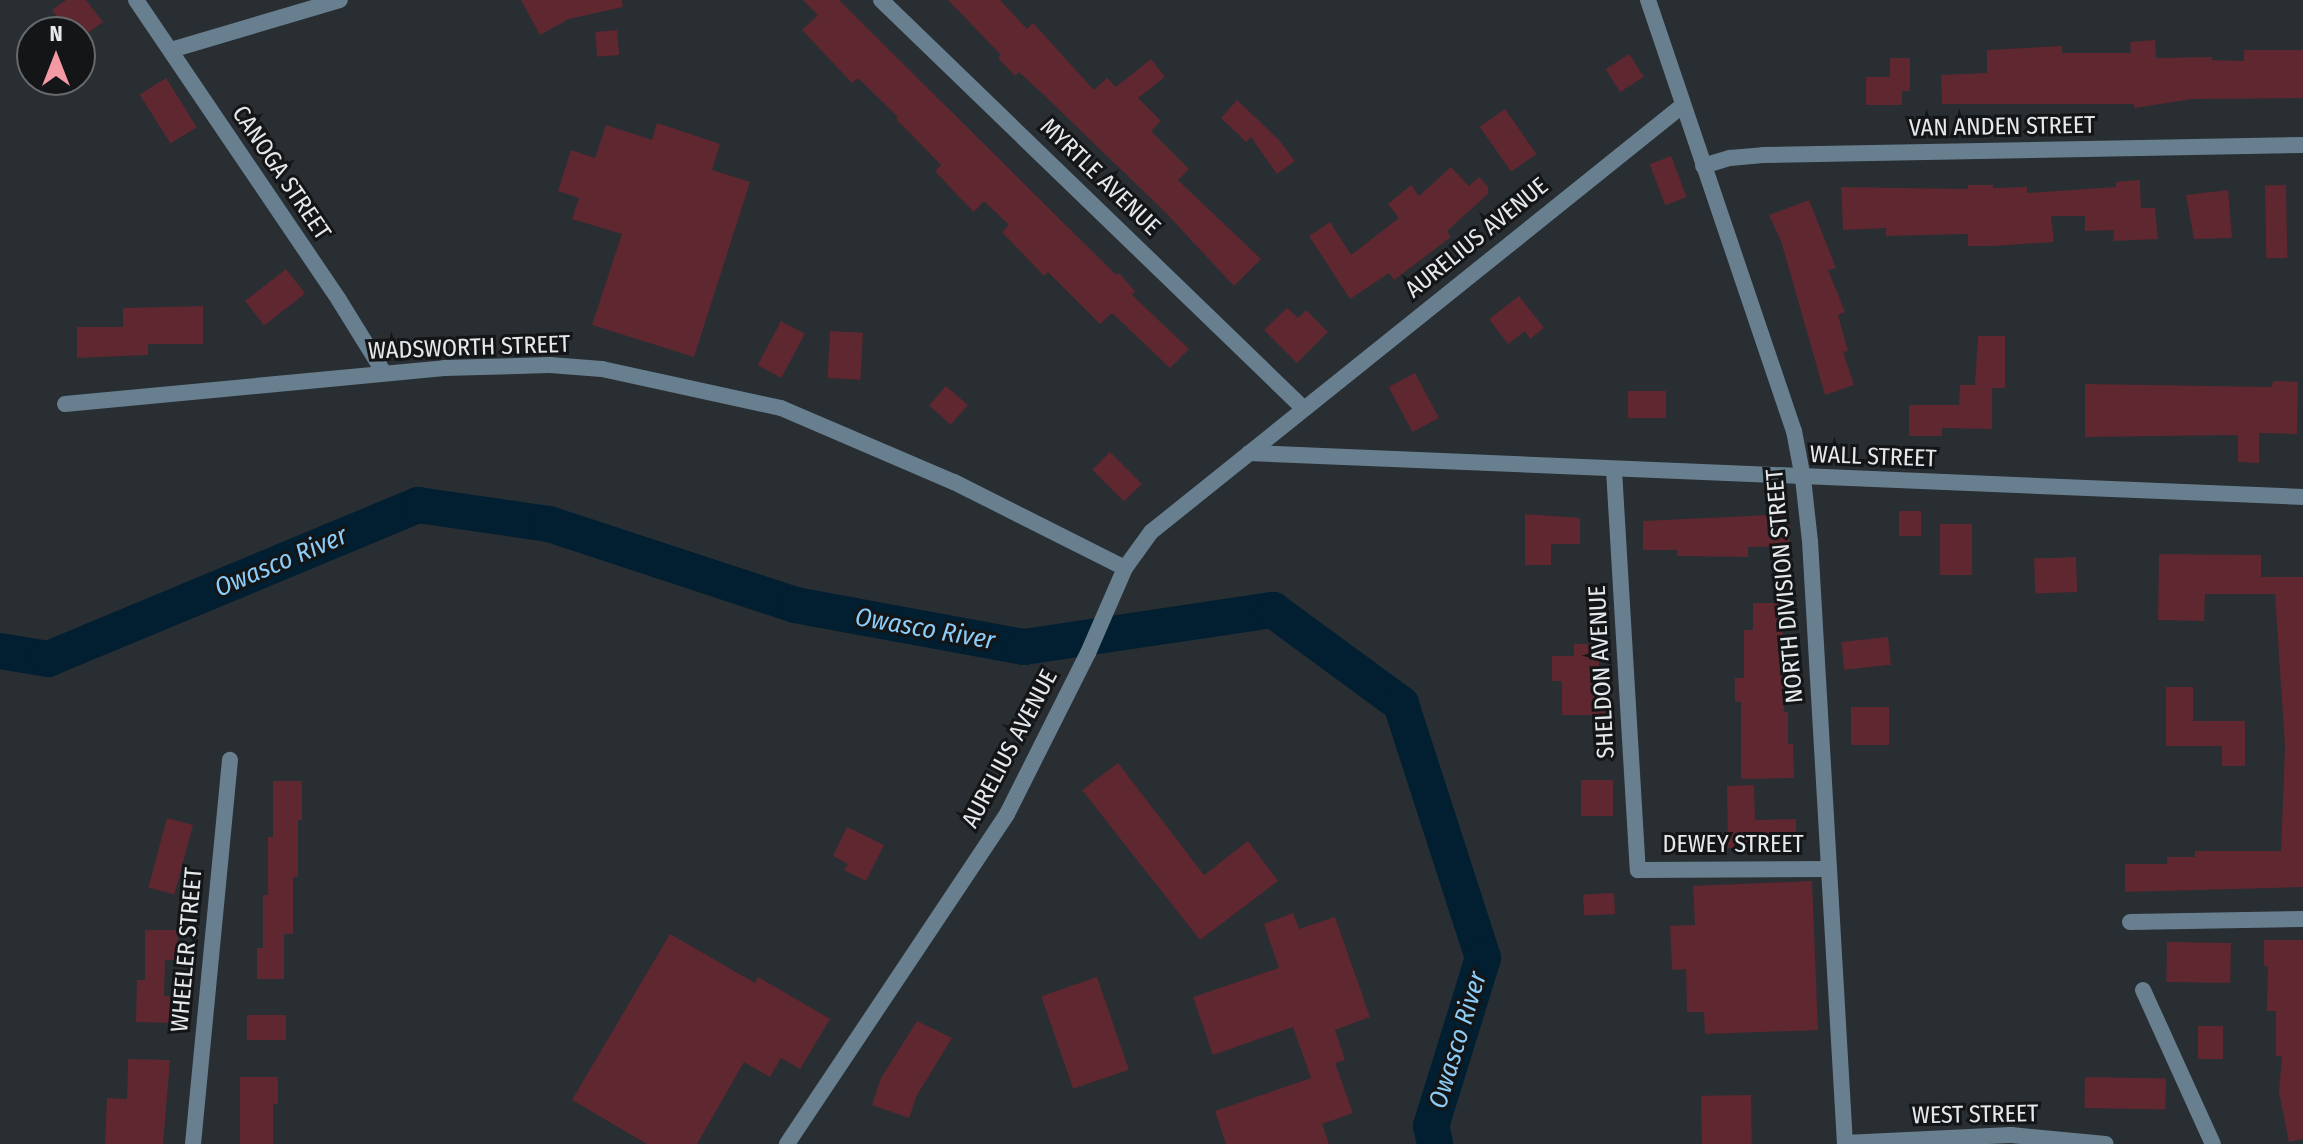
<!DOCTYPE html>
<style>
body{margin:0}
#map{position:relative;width:2303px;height:1144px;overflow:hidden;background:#282e32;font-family:"Fira Sans Condensed",sans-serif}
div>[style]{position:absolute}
.river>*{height:36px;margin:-18px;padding:0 18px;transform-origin:18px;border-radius:18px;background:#011f31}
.building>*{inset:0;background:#5f2730;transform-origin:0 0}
.minor>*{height:16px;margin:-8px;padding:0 8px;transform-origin:8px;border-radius:8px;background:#677f8f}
.tertiary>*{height:16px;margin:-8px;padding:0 8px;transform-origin:8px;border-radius:8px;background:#677f8f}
span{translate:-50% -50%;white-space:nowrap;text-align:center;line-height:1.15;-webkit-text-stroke:6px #131517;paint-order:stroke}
.street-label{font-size:24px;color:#e5e9ec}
.water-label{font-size:26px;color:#8ccdf8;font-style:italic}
.north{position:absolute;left:16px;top:16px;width:80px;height:80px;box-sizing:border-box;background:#131517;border:2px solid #676a6c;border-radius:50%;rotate:0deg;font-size:22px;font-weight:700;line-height:32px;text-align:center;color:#e5e9ec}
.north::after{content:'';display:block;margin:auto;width:28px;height:36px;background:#f49aa4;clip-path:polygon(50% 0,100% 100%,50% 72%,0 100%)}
</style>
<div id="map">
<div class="river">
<i style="left:0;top:651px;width:49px;rotate:9.5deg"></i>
<i style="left:48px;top:659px;width:401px;rotate:-22.6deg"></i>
<i style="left:418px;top:505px;width:132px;rotate:8.3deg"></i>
<i style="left:549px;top:524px;width:259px;rotate:18.2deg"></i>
<i style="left:795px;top:605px;width:233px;rotate:10.4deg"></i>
<i style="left:1024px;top:647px;width:252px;rotate:-8.5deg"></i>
<i style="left:1273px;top:610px;width:159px;rotate:36.3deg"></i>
<i style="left:1401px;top:704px;width:267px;rotate:72.1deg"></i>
<i style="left:1483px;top:958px;width:176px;rotate:107.2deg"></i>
<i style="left:1431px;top:1126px;width:18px;rotate:77deg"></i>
</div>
<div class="building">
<i style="clip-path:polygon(66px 0,86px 0,103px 22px,89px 32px,68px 32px,52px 10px)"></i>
<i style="clip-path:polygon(521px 0,622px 0,623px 7px,569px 19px,540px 35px)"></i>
<i style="clip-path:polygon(803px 0,839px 0,1116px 275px,1119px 273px,1135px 291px,1132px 295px,1189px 349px,1170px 368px,1112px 313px,1100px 324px,1048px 272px,1044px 276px,1002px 232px,1009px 225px,984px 201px,974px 212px,958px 196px,935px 171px,941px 165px,896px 119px,898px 117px,858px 78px,852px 83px,802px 30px,818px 15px)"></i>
<i style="clip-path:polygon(948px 0,1000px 0,1027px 29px,1033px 23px,1094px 90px,1107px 78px,1116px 87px,1151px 59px,1165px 77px,1138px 98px,1161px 121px,1151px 131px,1189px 169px,1178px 180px,1261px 259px,1234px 286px,1166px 213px,1046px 97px,1019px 72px,1015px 76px,998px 58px,1001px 55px)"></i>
<i style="left:617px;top:30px;width:25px;height:22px;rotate:85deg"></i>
<i style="clip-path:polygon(2155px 40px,2156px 58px,2212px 57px,2212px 60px,2244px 61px,2244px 50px,2303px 50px,2303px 98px,2193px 99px,2134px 108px,2134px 104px,1942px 104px,1941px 75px,1987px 73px,1987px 50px,2062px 46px,2062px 53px,2131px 53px,2130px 42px)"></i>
<i style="left:1629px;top:54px;width:27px;height:28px;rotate:57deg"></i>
<i style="clip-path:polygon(1890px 58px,1910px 58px,1910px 91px,1902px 91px,1902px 105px,1866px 105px,1866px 77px,1890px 77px)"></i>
<i style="left:166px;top:78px;width:58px;height:31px;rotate:58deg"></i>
<i style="clip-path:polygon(1237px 100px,1278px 139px,1295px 161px,1277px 174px,1251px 137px,1246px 142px,1221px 118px)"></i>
<i style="left:1505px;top:109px;width:55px;height:31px;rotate:55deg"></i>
<i style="clip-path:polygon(657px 123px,720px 144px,712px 170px,750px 182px,694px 357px,592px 325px,622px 234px,572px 219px,579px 198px,558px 191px,571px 150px,595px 158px,606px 125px,652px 140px)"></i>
<i style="left:1671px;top:156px;width:44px;height:23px;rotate:69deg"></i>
<i style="clip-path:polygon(1451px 167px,1469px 186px,1479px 177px,1488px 187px,1488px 194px,1447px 231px,1451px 237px,1394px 280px,1389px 273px,1350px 299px,1309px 236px,1330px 222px,1351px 255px,1399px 218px,1388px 204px,1411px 185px,1419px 196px)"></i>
<i style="clip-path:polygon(2140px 180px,2141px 208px,2155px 208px,2158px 239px,2113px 241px,2114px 230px,2085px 231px,2085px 216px,2051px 216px,2054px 242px,1993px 246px,1968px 246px,1968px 234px,1886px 236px,1886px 228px,1843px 230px,1841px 187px,1968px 189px,1968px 185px,1993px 185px,1993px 188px,2027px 187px,2027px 193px,2116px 187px,2116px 182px)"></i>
<i style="left:2286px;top:185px;width:73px;height:21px;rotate:89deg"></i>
<i style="clip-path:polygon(2228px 190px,2232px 238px,2194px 239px,2186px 195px)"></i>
<i style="clip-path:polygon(1809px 200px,1836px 268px,1828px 270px,1845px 312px,1838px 315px,1848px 351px,1843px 352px,1854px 385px,1825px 395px,1781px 241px,1769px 215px)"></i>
<i style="left:286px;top:269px;width:31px;height:52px;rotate:52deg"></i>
<i style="clip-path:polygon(1519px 296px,1544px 328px,1530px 339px,1525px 331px,1508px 344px,1489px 319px)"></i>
<i style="clip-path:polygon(203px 306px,203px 344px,148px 344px,148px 355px,77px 358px,77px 327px,123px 327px,123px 308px)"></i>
<i style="clip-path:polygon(1287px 308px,1298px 318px,1306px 310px,1328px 332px,1297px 363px,1264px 330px)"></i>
<i style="left:781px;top:321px;width:27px;height:50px;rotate:28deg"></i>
<i style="left:830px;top:331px;width:33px;height:47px;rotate:3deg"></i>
<i style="clip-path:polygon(1978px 336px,2005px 336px,2005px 388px,1992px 388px,1992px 429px,1942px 428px,1942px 436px,1909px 436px,1909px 405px,1959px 405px,1960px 385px,1975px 385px)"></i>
<i style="left:1415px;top:373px;width:51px;height:30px;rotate:62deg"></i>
<i style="clip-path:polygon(2273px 381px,2298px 382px,2297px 434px,2259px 433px,2259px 463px,2238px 462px,2238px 435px,2085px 437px,2085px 384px,2272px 387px)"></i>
<i style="left:946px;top:386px;width:29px;height:26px;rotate:41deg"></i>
<i style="left:1628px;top:391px;width:38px;height:27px"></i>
<i style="left:1110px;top:452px;width:45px;height:25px;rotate:45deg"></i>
<i style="left:1899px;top:511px;width:22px;height:25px"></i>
<i style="clip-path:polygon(1525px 514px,1580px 518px,1580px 544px,1551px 544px,1551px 565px,1525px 565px)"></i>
<i style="clip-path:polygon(1789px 514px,1790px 546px,1748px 547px,1748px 557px,1677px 556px,1677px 550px,1643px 550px,1643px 521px)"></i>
<i style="left:1940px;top:524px;width:32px;height:51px"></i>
<i style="clip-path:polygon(2159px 554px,2261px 555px,2261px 577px,2303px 577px,2303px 887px,2125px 892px,2125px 864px,2167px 864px,2167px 857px,2195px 857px,2195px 851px,2281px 851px,2285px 747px,2275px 594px,2205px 594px,2204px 621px,2158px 620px)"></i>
<i style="left:2076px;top:557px;width:35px;height:42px;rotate:88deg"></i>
<i style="clip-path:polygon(1753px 603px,1782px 603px,1784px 712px,1788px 712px,1788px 744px,1793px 744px,1794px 778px,1741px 779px,1741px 702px,1735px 702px,1735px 678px,1744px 678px,1744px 630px,1753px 630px)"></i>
<i style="left:1888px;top:637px;width:28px;height:47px;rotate:84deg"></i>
<i style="clip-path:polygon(1574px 644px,1599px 644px,1599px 690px,1605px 690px,1605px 715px,1562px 715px,1562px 681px,1552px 681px,1552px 656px,1574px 656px)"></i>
<i style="clip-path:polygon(2166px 687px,2193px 687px,2193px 721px,2245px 721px,2245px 766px,2222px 766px,2222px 746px,2166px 746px)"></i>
<i style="left:1851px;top:707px;width:38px;height:38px"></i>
<i style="clip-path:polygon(1118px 763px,1204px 875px,1248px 841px,1278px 881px,1200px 940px,1082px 790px)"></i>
<i style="left:1581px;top:780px;width:32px;height:36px"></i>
<i style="clip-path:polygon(273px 781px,302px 781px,302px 820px,298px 820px,298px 877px,293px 877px,293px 934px,284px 934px,284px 979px,257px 979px,257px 948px,263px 948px,263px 895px,268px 895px,268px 837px,273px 837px)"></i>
<i style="clip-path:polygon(1754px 785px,1755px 820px,1796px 819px,1796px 846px,1728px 848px,1727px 786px)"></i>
<i style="left:167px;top:818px;width:27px;height:72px;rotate:15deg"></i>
<i style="clip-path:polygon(847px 827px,884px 845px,866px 881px,844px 870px,848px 864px,833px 856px)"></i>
<i style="clip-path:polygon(1812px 881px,1818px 1030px,1705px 1034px,1704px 1012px,1687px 1012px,1686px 969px,1672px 970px,1670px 926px,1695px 925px,1693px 886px)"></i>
<i style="left:1614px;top:893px;width:21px;height:31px;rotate:87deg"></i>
<i style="clip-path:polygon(1293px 913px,1299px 929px,1335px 917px,1370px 1017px,1335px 1030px,1345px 1060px,1335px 1063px,1353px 1113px,1322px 1124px,1329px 1144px,1226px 1144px,1215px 1111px,1311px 1078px,1293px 1027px,1213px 1055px,1193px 997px,1279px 968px,1264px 924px)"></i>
<i style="clip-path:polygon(145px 930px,178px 930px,178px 960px,165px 960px,164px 996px,176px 997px,175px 1023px,136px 1022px,137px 980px,145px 980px)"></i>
<i style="clip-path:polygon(670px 934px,755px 983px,758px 977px,830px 1019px,800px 1069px,781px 1058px,770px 1077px,744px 1062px,697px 1144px,647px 1144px,572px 1100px)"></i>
<i style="clip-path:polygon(2264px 940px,2303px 940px,2303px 1139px,2289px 1142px,2279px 1092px,2282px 1056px,2276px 1056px,2276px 1011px,2267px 1011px,2268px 966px,2264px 966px)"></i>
<i style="left:2167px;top:942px;width:64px;height:40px;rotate:1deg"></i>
<i style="left:1097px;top:977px;width:98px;height:59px;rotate:71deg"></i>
<i style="left:247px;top:1015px;width:39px;height:25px"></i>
<i style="clip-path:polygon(917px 1021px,952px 1038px,917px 1095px,909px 1118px,872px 1105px,881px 1078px)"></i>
<i style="left:2223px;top:1026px;width:33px;height:25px;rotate:90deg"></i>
<i style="clip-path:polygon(128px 1059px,170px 1060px,163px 1144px,105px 1144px,107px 1098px,127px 1099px)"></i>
<i style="clip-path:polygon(240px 1077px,278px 1077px,278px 1104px,273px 1104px,273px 1144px,240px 1144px)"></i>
<i style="left:2085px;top:1077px;width:81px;height:31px;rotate:1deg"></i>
<i style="left:1751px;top:1095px;width:49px;height:50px;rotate:89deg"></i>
</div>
<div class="minor">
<i style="left:136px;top:0;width:362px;rotate:55.9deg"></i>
<i style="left:339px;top:300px;width:86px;rotate:58.3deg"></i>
<i style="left:881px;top:0;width:587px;rotate:44.03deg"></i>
<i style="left:171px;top:50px;width:176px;rotate:-16.5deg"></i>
<i style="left:1703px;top:166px;width:28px;rotate:-17deg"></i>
<i style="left:1730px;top:158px;width:33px;rotate:-5deg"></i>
<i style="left:1763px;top:155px;width:540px;rotate:-1.06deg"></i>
<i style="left:65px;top:404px;width:381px;rotate:-5.4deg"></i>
<i style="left:444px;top:368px;width:106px;rotate:-1.6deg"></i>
<i style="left:550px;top:365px;width:52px;rotate:4.4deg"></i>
<i style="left:602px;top:369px;width:183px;rotate:12.3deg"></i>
<i style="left:781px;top:408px;width:188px;rotate:23.2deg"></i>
<i style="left:954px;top:482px;width:191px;rotate:26.7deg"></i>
<i style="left:1249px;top:453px;width:1055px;rotate:2.39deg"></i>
<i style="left:1614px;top:470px;width:401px;rotate:86.6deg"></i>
<i style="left:1638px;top:870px;width:190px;rotate:-0.3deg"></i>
<i style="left:2130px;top:922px;width:173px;rotate:-1deg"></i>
<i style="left:2143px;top:990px;width:169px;rotate:65.6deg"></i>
<i style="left:1845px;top:1143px;width:166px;rotate:-2.8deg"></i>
<i style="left:2011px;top:1135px;width:95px;rotate:5.4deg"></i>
<i style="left:193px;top:1144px;width:386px;rotate:-84.5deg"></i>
</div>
<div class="tertiary">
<i style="left:1648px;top:0;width:455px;rotate:71.3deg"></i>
<i style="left:1794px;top:431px;width:48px;rotate:79.2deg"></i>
<i style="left:1803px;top:478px;width:63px;rotate:83.7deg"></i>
<i style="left:1810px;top:541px;width:604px;rotate:86.68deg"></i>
<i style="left:787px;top:1144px;width:397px;rotate:-56.3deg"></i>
<i style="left:1007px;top:814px;width:180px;rotate:-63.3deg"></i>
<i style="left:1088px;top:653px;width:93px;rotate:-66.5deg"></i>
<i style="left:1125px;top:568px;width:44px;rotate:-54.2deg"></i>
<i style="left:1151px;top:532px;width:681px;rotate:-38.74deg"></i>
</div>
<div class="street-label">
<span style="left:2002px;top:127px;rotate:-1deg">VAN ANDEN STREET</span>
<span style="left:281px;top:173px;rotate:56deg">CANOGA STREET</span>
<span style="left:1100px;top:177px;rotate:44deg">MYRTLE AVENUE</span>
<span style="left:1477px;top:238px;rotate:-39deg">AURELIUS AVENUE</span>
<span style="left:469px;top:348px;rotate:-2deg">WADSWORTH STREET</span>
<span style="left:1873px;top:457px;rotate:2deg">WALL STREET</span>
<span style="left:1785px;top:586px;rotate:-95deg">NORTH DIVISION STREET</span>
<span style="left:1602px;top:672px;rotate:-93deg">SHELDON AVENUE</span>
<span style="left:1010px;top:749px;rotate:-62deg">AURELIUS AVENUE</span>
<span style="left:1733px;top:845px">DEWEY STREET</span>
<span style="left:187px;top:950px;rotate:-85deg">WHEELER STREET</span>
<span style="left:1975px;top:1115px;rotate:-1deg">WEST STREET</span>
</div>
<div class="water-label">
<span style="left:281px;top:562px;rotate:-23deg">Owasco River</span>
<span style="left:925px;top:629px;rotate:10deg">Owasco River</span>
<span style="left:1458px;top:1040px;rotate:-73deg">Owasco River</span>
</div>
<div class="north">N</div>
</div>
